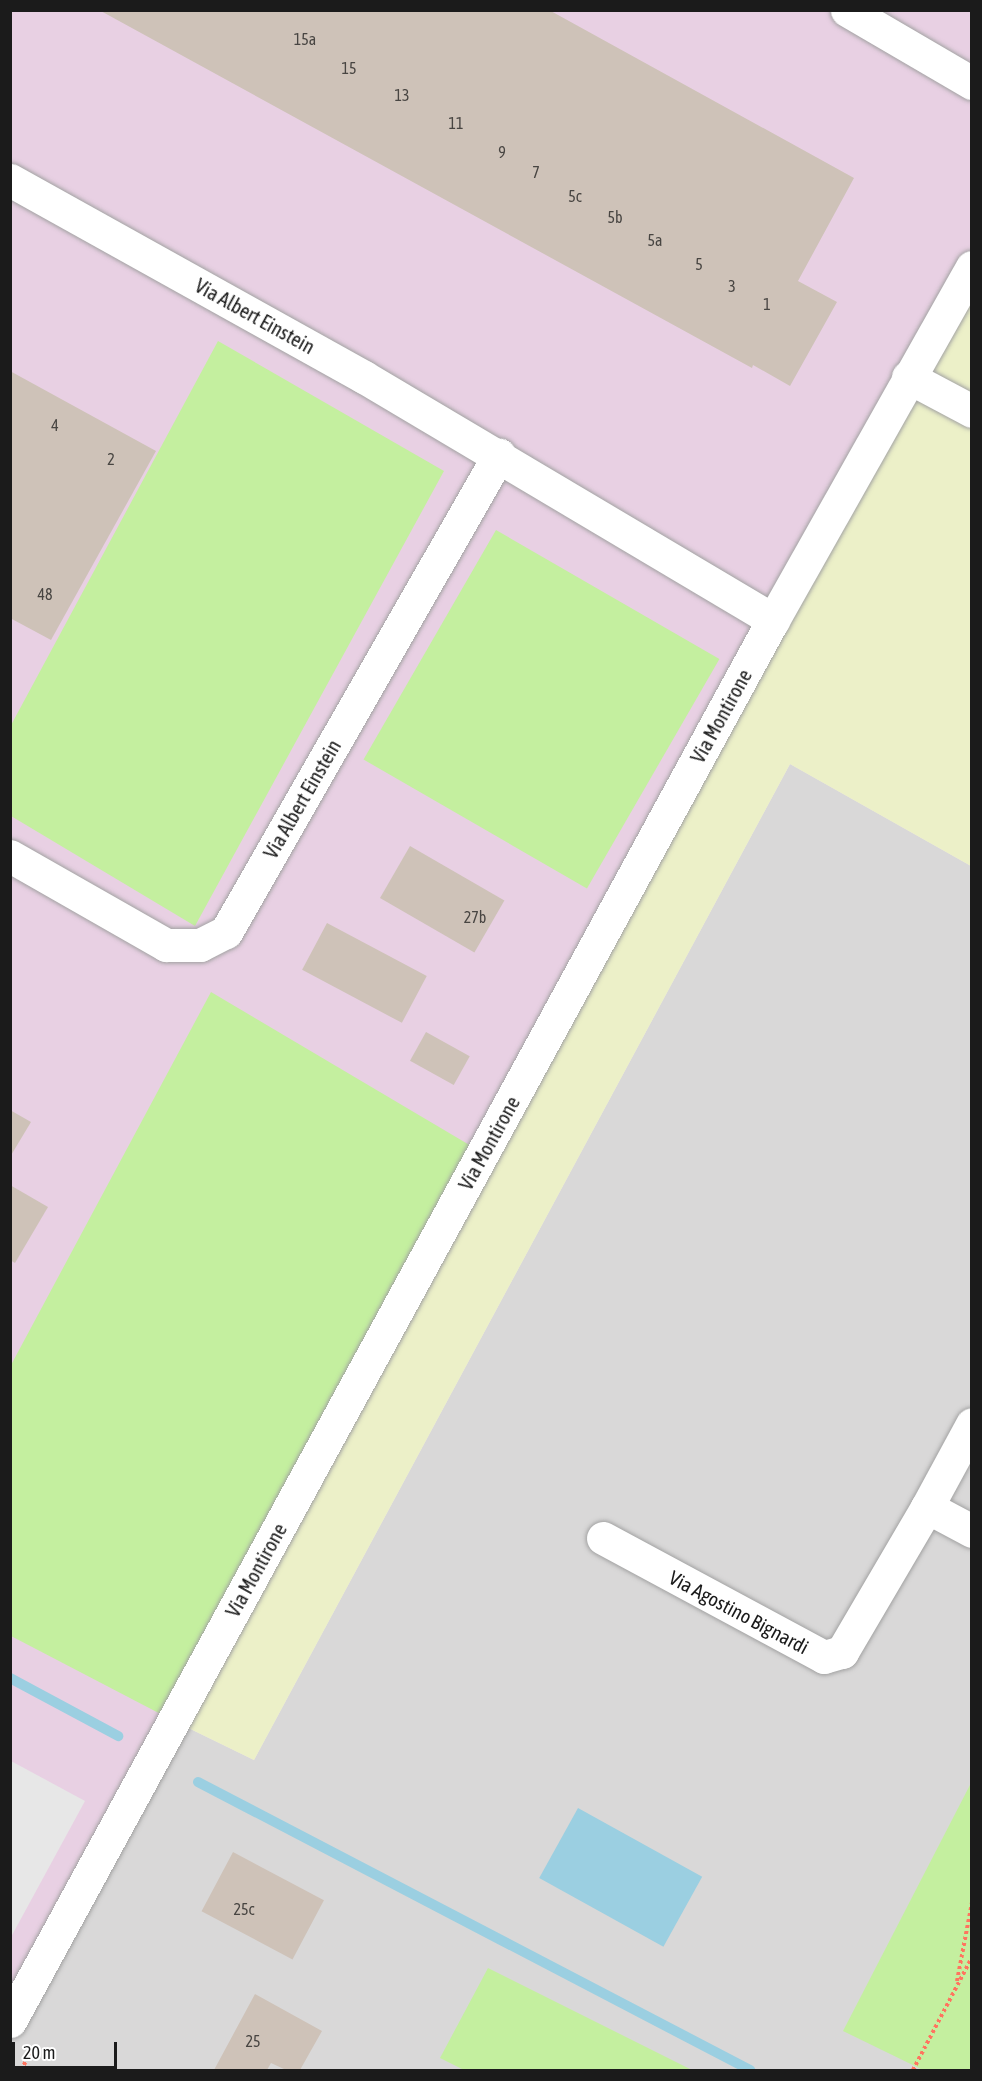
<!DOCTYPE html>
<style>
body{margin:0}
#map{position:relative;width:982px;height:2081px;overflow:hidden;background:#eeeadf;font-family:"Asap Condensed",sans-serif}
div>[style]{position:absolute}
.residential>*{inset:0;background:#d9d8d8}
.industrial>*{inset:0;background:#e8d0e3}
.farmland>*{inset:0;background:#ecf0c8}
.grass>*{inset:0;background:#c4ef9f;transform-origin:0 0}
.parking>*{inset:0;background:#e7e7e7}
.water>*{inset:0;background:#9bcfe1;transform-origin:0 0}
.stream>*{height:10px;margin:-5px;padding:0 5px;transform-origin:5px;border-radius:5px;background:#9bcfe1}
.building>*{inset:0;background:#cec2b8;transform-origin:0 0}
.path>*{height:4px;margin-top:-2px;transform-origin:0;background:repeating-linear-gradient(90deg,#ff745f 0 3px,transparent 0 6px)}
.roads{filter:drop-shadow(0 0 2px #a2a2a2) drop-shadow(0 0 2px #a2a2a2)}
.minor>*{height:33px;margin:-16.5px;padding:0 16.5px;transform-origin:16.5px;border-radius:16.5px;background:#fff}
.tertiary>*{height:33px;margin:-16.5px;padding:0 16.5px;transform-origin:16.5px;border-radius:16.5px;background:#fff}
span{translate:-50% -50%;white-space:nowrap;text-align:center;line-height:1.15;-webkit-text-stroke:4.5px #fff;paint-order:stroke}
.number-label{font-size:16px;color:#484542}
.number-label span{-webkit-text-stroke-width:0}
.street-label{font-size:20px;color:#1b1b1b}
.frame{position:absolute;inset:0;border:12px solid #1b1b1b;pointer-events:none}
.scale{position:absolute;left:12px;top:2042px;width:105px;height:27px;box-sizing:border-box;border:3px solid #1b1b1b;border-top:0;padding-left:8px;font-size:18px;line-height:21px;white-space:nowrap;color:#1b1b1b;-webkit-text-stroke:4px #fff;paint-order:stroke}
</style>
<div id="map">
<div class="residential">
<i style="clip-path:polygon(790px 764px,971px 866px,971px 2070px,11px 2070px,11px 2003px,174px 1721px,254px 1760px)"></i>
</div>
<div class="industrial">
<i style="clip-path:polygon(11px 11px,971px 11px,971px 279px,11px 2003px)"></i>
</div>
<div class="farmland">
<i style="clip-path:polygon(971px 279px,971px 866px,790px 764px,254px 1760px,174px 1721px)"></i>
</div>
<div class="grass">
<i style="clip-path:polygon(218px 341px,444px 471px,195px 926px,11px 816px,10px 727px)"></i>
<i style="left:496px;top:530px;width:258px;height:265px;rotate:30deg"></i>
<i style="clip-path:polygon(211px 992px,483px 1153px,174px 1721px,11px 1636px,11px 1365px)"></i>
<i style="clip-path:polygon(971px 1783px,971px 2070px,923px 2070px,843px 2031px)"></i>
<i style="clip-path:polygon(488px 1968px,692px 2070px,464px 2070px,440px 2058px)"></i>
</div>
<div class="parking">
<i style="clip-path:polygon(11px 1761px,85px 1801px,11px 1937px)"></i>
</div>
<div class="water">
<i style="left:578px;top:1808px;width:142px;height:80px;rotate:29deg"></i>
</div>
<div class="stream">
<i style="left:10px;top:1678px;width:123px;rotate:28.2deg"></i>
<i style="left:198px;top:1782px;width:623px;rotate:27.55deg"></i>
</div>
<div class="building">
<i style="clip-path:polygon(99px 10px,549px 10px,854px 178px,798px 281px,837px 302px,790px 386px,753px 365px,752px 368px)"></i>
<i style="clip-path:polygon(10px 371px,156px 451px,51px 640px,10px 618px)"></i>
<i style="left:410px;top:846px;width:109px;height:60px;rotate:30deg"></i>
<i style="left:327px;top:923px;width:113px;height:53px;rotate:28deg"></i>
<i style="left:426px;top:1032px;width:50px;height:33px;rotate:29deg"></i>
<i style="clip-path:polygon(10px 1110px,31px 1122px,10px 1157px)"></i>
<i style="clip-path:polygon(10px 1185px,48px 1207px,15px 1263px,10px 1260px)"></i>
<i style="left:233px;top:1852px;width:103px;height:67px;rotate:28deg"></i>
<i style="clip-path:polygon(255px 1994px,322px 2031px,300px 2070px,286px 2070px,271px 2063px,267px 2070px,214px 2070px)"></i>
</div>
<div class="path">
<i style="left:957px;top:1981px;width:80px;rotate:-79.2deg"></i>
<i style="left:21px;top:2070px;width:25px;rotate:-61deg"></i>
<i style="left:913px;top:2070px;width:127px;rotate:-62.4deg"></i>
</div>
<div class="roads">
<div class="minor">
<i style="left:847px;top:10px;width:145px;rotate:30.3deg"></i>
<i style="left:10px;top:180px;width:405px;rotate:29.1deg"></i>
<i style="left:364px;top:377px;width:476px;rotate:30.7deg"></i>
<i style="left:908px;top:377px;width:72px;rotate:28deg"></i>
<i style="left:10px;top:856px;width:180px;rotate:29.7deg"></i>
<i style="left:166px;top:945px;width:34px"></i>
<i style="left:200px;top:945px;width:29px;rotate:-27deg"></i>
<i style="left:226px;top:932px;width:550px;rotate:-60.22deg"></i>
<i style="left:927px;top:1507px;width:94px;rotate:-61.5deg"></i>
<i style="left:603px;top:1538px;width:251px;rotate:28.3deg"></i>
<i style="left:824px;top:1657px;width:19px;rotate:-16deg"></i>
<i style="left:842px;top:1652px;width:168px;rotate:-59.6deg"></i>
<i style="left:927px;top:1507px;width:51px;rotate:28.1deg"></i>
</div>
<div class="tertiary">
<i style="left:10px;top:2021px;width:1595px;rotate:-61.43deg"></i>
<i style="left:773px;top:620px;width:405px;rotate:-60.6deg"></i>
</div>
</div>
<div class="number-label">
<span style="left:305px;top:39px">15a</span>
<span style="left:349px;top:68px">15</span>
<span style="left:402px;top:95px">13</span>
<span style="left:456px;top:123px">11</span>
<span style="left:502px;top:152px">9</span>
<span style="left:536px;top:172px">7</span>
<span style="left:575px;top:196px">5c</span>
<span style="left:615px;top:217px">5b</span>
<span style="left:655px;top:240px">5a</span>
<span style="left:699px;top:264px">5</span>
<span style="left:732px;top:286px">3</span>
<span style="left:767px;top:304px">1</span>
<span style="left:55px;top:425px">4</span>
<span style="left:111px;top:459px">2</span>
<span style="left:45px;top:594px">48</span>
<span style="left:475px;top:917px">27b</span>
<span style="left:244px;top:1909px">25c</span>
<span style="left:253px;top:2041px">25</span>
</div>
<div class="street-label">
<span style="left:255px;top:316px;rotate:29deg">Via Albert Einstein</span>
<span style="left:721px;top:716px;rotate:-61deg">Via Montirone</span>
<span style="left:302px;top:799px;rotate:-60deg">Via Albert Einstein</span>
<span style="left:489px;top:1143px;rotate:-61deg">Via Montirone</span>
<span style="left:256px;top:1570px;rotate:-61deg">Via Montirone</span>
<span style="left:739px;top:1612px;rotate:28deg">Via Agostino Bignardi</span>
</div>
<div class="frame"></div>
<div class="scale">20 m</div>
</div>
